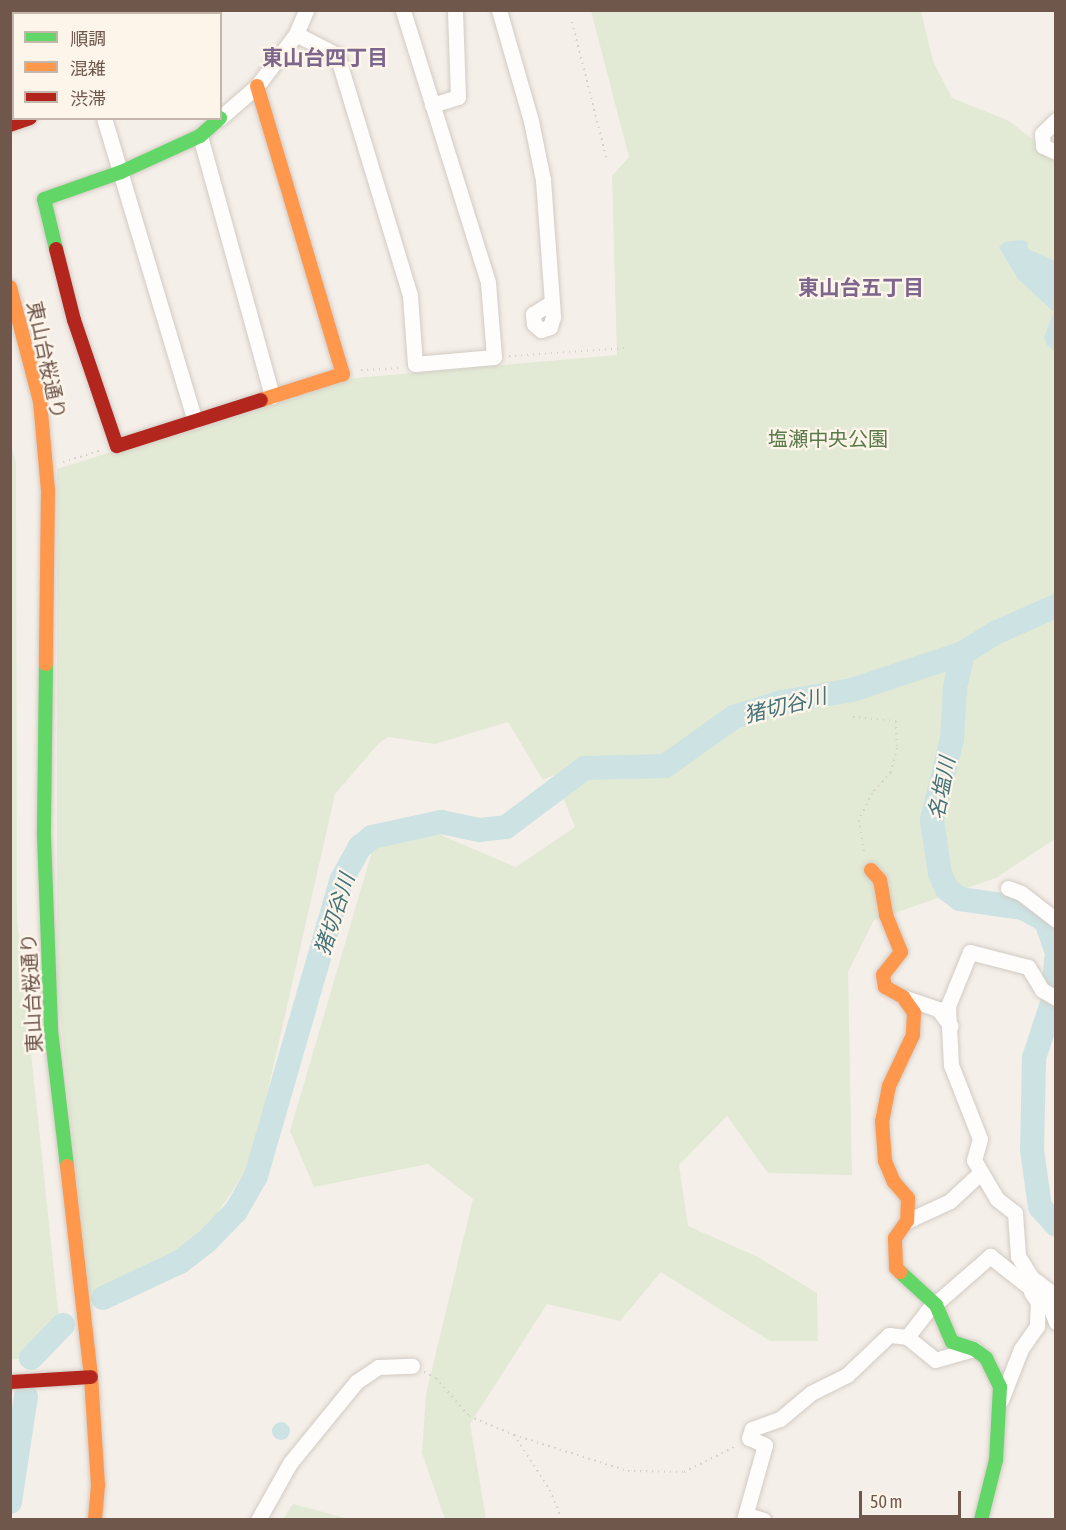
<!DOCTYPE html>
<meta charset="utf-8">
<style>
body{margin:0}
#map{position:relative;width:1066px;height:1530px;overflow:hidden;background:#f5efe9;font-family:"Asap Condensed","Noto Sans JP",sans-serif}
div>[style]{position:absolute}
.green>*{inset:0;background:#e2ead5}
.water>*{inset:0;background:#cce2e3}
.round{border-radius:50%}
.river>*{height:24px;margin:-12px;padding:0 12px;transform-origin:12px;border-radius:12px;background:#cce2e3}
.path>*{height:2px;margin-top:-1px;transform-origin:0;background:repeating-linear-gradient(90deg,#d6cfca 0 1.5px,transparent 0 6px)}
.roads{filter:drop-shadow(0 0 2px #d2cbc4) drop-shadow(0 0 2px #d2cbc4)}
.street>*{height:15px;margin:-7.5px;padding:0 7.5px;transform-origin:7.5px;border-radius:7.5px;background:#fefdfc}
.fast>*{height:14px;margin:-7px;padding:0 7px;transform-origin:7px;border-radius:7px;background:#63d668}
.slow>*{height:14px;margin:-7px;padding:0 7px;transform-origin:7px;border-radius:7px;background:#ff974d}
.jam>*{height:14px;margin:-7px;padding:0 7px;transform-origin:7px;border-radius:7px;background:#b3261e}
span{translate:-50% -50%;white-space:nowrap;text-align:center;line-height:1.15;-webkit-text-stroke:4.5px #fdf5ea;paint-order:stroke}
.street-label{font-size:20px;color:#6f574c}
.park-label{font-size:20px;color:#597a49}
.neighbourhood-label{font-size:21px;color:#7d658c;font-weight:700}
.water-label{font-size:21px;color:#45737a;font-style:italic}
.frame{position:absolute;inset:0;border:12px solid #6f574c;pointer-events:none}
.legend{position:absolute;left:12px;top:12px;width:210px;height:108px;box-sizing:border-box;background:#fdf5ea;border:2px solid #c4b6ab;margin:0;padding:8px 10px;list-style:none;font-size:18px;color:#6f574c}
.legend li{display:flex;align-items:center;gap:12px;height:30px}
.legend b{width:30px;border:2px solid #c4b6ab}
.scale{position:absolute;left:859px;top:1491px;width:102px;height:27px;box-sizing:border-box;border:3px solid #6f574c;border-top:0;padding-left:8px;font-size:18px;line-height:21px;white-space:nowrap;color:#6f574c;-webkit-text-stroke:4px #fdf5ea;paint-order:stroke}
</style>
<div id="map">
<div class="green">
<i style="clip-path:polygon(591px 11px,921px 11px,933px 61px,952px 98px,1009px 121px,1055px 157px,1055px 839px,996px 878px,874px 920px,848px 972px,852px 1175px,768px 1173px,727px 1116px,679px 1165px,688px 1226px,758px 1257px,817px 1293px,818px 1341px,770px 1341px,661px 1272px,620px 1321px,547px 1304px,470px 1424px,486px 1519px,445px 1519px,422px 1453px,426px 1394px,473px 1199px,428px 1164px,314px 1187px,290px 1131px,373px 848px,436px 833px,516px 867px,575px 827px,554px 775px,543px 780px,508px 722px,435px 744px,388px 737px,379px 743px,335px 794px,252px 1161px,209px 1226px,143px 1275px,88px 1294px,57px 980px,57px 469px,344px 379px,617px 355px,612px 176px,629px 157px)"></i>
<i style="clip-path:polygon(10px 441px,16px 463px,17px 919px,59px 1319px,22px 1358px,11px 1360px)"></i>
<i style="clip-path:polygon(293px 1504px,349px 1519px,283px 1519px)"></i>
</div>
<div class="water">
<i style="clip-path:polygon(1022px 240px,1027px 242px,1028px 249px,1055px 261px,1055px 351px,1047px 345px,1044px 337px,1054px 312px,1018px 279px,999px 247px,1005px 242px)"></i>
<i class="round" style="left:272px;top:1422px;width:18px;height:18px"></i>
</div>
<div class="river">
<i style="left:963px;top:653px;width:37px;rotate:103deg"></i>
<i style="left:955px;top:689px;width:50px;rotate:93.4deg"></i>
<i style="left:952px;top:739px;width:83px;rotate:103.9deg"></i>
<i style="left:932px;top:820px;width:55px;rotate:81.6deg"></i>
<i style="left:940px;top:874px;width:17px;rotate:65deg"></i>
<i style="left:947px;top:889px;width:16px;rotate:38deg"></i>
<i style="left:960px;top:899px;width:64px;rotate:8.1deg"></i>
<i style="left:1023px;top:908px;width:26px;rotate:29deg"></i>
<i style="left:1046px;top:921px;width:31px;rotate:71deg"></i>
<i style="left:1056px;top:960px;width:40px;rotate:94.3deg"></i>
<i style="left:1053px;top:1000px;width:61px;rotate:108.1deg"></i>
<i style="left:1034px;top:1058px;width:92px;rotate:91.2deg"></i>
<i style="left:1032px;top:1150px;width:58px;rotate:82deg"></i>
<i style="left:1040px;top:1207px;width:24px;rotate:48deg"></i>
<i style="left:103px;top:1298px;width:85px;rotate:-25.1deg"></i>
<i style="left:180px;top:1262px;width:34px;rotate:-38deg"></i>
<i style="left:207px;top:1241px;width:42px;rotate:-46deg"></i>
<i style="left:236px;top:1211px;width:40px;rotate:-60.3deg"></i>
<i style="left:256px;top:1176px;width:309px;rotate:-73.9deg"></i>
<i style="left:342px;top:879px;width:37px;rotate:-61deg"></i>
<i style="left:360px;top:847px;width:16px;rotate:-40deg"></i>
<i style="left:372px;top:837px;width:71px;rotate:-12.3deg"></i>
<i style="left:441px;top:822px;width:39px;rotate:12deg"></i>
<i style="left:479px;top:830px;width:27px;rotate:-6deg"></i>
<i style="left:506px;top:827px;width:99px;rotate:-36.8deg"></i>
<i style="left:585px;top:768px;width:80px;rotate:-1.4deg"></i>
<i style="left:665px;top:766px;width:85px;rotate:-35.4deg"></i>
<i style="left:734px;top:717px;width:50px;rotate:-17.4deg"></i>
<i style="left:782px;top:702px;width:71px;rotate:-9.7deg"></i>
<i style="left:852px;top:690px;width:117px;rotate:-18.4deg"></i>
<i style="left:963px;top:653px;width:38px;rotate:-32deg"></i>
<i style="left:995px;top:633px;width:67px;rotate:-23.9deg"></i>
<i style="left:31px;top:1358px;width:46px;rotate:-45.9deg"></i>
<i style="left:10px;top:1502px;width:107px;rotate:-81.4deg"></i>
</div>
<div class="path">
<i style="left:572px;top:22px;width:142px;rotate:75.8deg"></i>
<i style="left:509px;top:356px;width:117px;rotate:-3.9deg"></i>
<i style="left:361px;top:370px;width:42px;rotate:-2.7deg"></i>
<i style="left:63px;top:462px;width:39px;rotate:-17deg"></i>
<i style="left:853px;top:717px;width:43px;rotate:5.3deg"></i>
<i style="left:896px;top:721px;width:27px;rotate:88deg"></i>
<i style="left:897px;top:748px;width:25px;rotate:104deg"></i>
<i style="left:891px;top:772px;width:28px;rotate:132deg"></i>
<i style="left:872px;top:793px;width:30px;rotate:116deg"></i>
<i style="left:859px;top:820px;width:33px;rotate:81deg"></i>
<i style="left:424px;top:1372px;width:13px;rotate:27deg"></i>
<i style="left:436px;top:1378px;width:50px;rotate:49deg"></i>
<i style="left:469px;top:1416px;width:49px;rotate:22.9deg"></i>
<i style="left:514px;top:1435px;width:120px;rotate:17.5deg"></i>
<i style="left:628px;top:1471px;width:56px;rotate:1deg"></i>
<i style="left:684px;top:1472px;width:58px;rotate:-26.6deg"></i>
<i style="left:514px;top:1435px;width:66px;rotate:56.8deg"></i>
<i style="left:550px;top:1490px;width:32px;rotate:68deg"></i>
</div>
<div class="roads">
<div class="street">
<i style="left:499px;top:10px;width:116px;rotate:73.9deg"></i>
<i style="left:531px;top:121px;width:60px;rotate:78.5deg"></i>
<i style="left:543px;top:180px;width:137px;rotate:85.8deg"></i>
<i style="left:553px;top:317px;width:10px;rotate:107deg"></i>
<i style="left:550px;top:327px;width:9px;rotate:162deg"></i>
<i style="left:541px;top:330px;width:9px;rotate:-139deg"></i>
<i style="left:534px;top:324px;width:10px;rotate:-96deg"></i>
<i style="left:533px;top:314px;width:22px;rotate:-32deg"></i>
<i style="left:112px;top:14px;width:4px;rotate:-76deg"></i>
<i style="left:176px;top:14px;width:4px;rotate:-63deg"></i>
<i style="left:296px;top:34px;width:46px;rotate:27.1deg"></i>
<i style="left:337px;top:55px;width:252px;rotate:73.1deg"></i>
<i style="left:410px;top:296px;width:68px;rotate:85.8deg"></i>
<i style="left:415px;top:364px;width:79px;rotate:-5.1deg"></i>
<i style="left:494px;top:357px;width:75px;rotate:-94.6deg"></i>
<i style="left:488px;top:282px;width:285px;rotate:-107.4deg"></i>
<i style="left:10px;top:64px;width:4px;rotate:-14deg"></i>
<i style="left:432px;top:105px;width:27px;rotate:-17deg"></i>
<i style="left:458px;top:97px;width:87px;rotate:-92deg"></i>
<i style="left:104px;top:118px;width:316px;rotate:73.3deg"></i>
<i style="left:220px;top:118px;width:49px;rotate:-40.9deg"></i>
<i style="left:257px;top:86px;width:65px;rotate:-53.1deg"></i>
<i style="left:296px;top:34px;width:26px;rotate:-67deg"></i>
<i style="left:1056px;top:120px;width:20px;rotate:135deg"></i>
<i style="left:1042px;top:134px;width:12px;rotate:85deg"></i>
<i style="left:1043px;top:146px;width:14px;rotate:25deg"></i>
<i style="left:200px;top:136px;width:270px;rotate:74.5deg"></i>
<i style="left:1008px;top:888px;width:14px;rotate:21deg"></i>
<i style="left:1021px;top:893px;width:44px;rotate:37.6deg"></i>
<i style="left:903px;top:997px;width:37px;rotate:19deg"></i>
<i style="left:938px;top:1009px;width:21px;rotate:53deg"></i>
<i style="left:1056px;top:998px;width:16px;rotate:-150deg"></i>
<i style="left:1042px;top:990px;width:27px;rotate:-121deg"></i>
<i style="left:1028px;top:967px;width:60px;rotate:-165.5deg"></i>
<i style="left:970px;top:952px;width:58px;rotate:112.2deg"></i>
<i style="left:948px;top:1006px;width:59px;rotate:87.1deg"></i>
<i style="left:951px;top:1065px;width:79px;rotate:68.6deg"></i>
<i style="left:980px;top:1139px;width:22px;rotate:106deg"></i>
<i style="left:974px;top:1160px;width:45px;rotate:59.5deg"></i>
<i style="left:997px;top:1199px;width:23px;rotate:38deg"></i>
<i style="left:1015px;top:1213px;width:43px;rotate:86deg"></i>
<i style="left:1018px;top:1256px;width:26px;rotate:58deg"></i>
<i style="left:1032px;top:1278px;width:30px;rotate:37deg"></i>
<i style="left:907px;top:1221px;width:47px;rotate:-24.9deg"></i>
<i style="left:950px;top:1201px;width:40px;rotate:-43deg"></i>
<i style="left:907px;top:1337px;width:33px;rotate:-52deg"></i>
<i style="left:927px;top:1311px;width:84px;rotate:-41.1deg"></i>
<i style="left:990px;top:1256px;width:74px;rotate:38.4deg"></i>
<i style="left:1048px;top:1302px;width:22px;rotate:68deg"></i>
<i style="left:1001px;top:1400px;width:55px;rotate:-68.6deg"></i>
<i style="left:1021px;top:1349px;width:28px;rotate:-55deg"></i>
<i style="left:1037px;top:1326px;width:24px;rotate:-88deg"></i>
<i style="left:1038px;top:1302px;width:12px;rotate:-125deg"></i>
<i style="left:747px;top:1515px;width:17px;rotate:17deg"></i>
<i style="left:258px;top:1520px;width:65px;rotate:-60.7deg"></i>
<i style="left:290px;top:1463px;width:104px;rotate:-50.8deg"></i>
<i style="left:356px;top:1382px;width:27px;rotate:-34deg"></i>
<i style="left:378px;top:1367px;width:34px;rotate:-2deg"></i>
<i style="left:744px;top:1520px;width:78px;rotate:-74.4deg"></i>
<i style="left:765px;top:1445px;width:17px;rotate:-156deg"></i>
<i style="left:749px;top:1438px;width:9px;rotate:-72deg"></i>
<i style="left:752px;top:1429px;width:30px;rotate:-20deg"></i>
<i style="left:780px;top:1419px;width:40px;rotate:-40deg"></i>
<i style="left:811px;top:1393px;width:40px;rotate:-26.6deg"></i>
<i style="left:847px;top:1375px;width:58px;rotate:-43.6deg"></i>
<i style="left:889px;top:1335px;width:18px;rotate:6deg"></i>
<i style="left:907px;top:1337px;width:36px;rotate:39deg"></i>
<i style="left:935px;top:1360px;width:41px;rotate:-15.8deg"></i>
</div>
<div class="fast">
<i style="left:210px;top:14px;width:4px;rotate:-63deg"></i>
<i style="left:56px;top:249px;width:51px;rotate:-103.5deg"></i>
<i style="left:44px;top:199px;width:82px;rotate:-19.3deg"></i>
<i style="left:121px;top:172px;width:87px;rotate:-24.5deg"></i>
<i style="left:200px;top:136px;width:27px;rotate:-42deg"></i>
<i style="left:46px;top:664px;width:172px;rotate:90.7deg"></i>
<i style="left:44px;top:836px;width:194px;rotate:87.9deg"></i>
<i style="left:51px;top:1030px;width:137px;rotate:83.3deg"></i>
<i style="left:900px;top:1272px;width:49px;rotate:42.5deg"></i>
<i style="left:936px;top:1305px;width:40px;rotate:66.6deg"></i>
<i style="left:952px;top:1342px;width:23px;rotate:18deg"></i>
<i style="left:974px;top:1349px;width:15px;rotate:37deg"></i>
<i style="left:986px;top:1358px;width:32px;rotate:64deg"></i>
<i style="left:1000px;top:1387px;width:73px;rotate:93.1deg"></i>
<i style="left:996px;top:1460px;width:62px;rotate:104deg"></i>
</div>
<div class="slow">
<i style="left:257px;top:86px;width:301px;rotate:73.4deg"></i>
<i style="left:343px;top:374px;width:86px;rotate:162.4deg"></i>
<i style="left:10px;top:287px;width:118px;rotate:75.3deg"></i>
<i style="left:40px;top:401px;width:89px;rotate:84.9deg"></i>
<i style="left:48px;top:490px;width:174px;rotate:90.7deg"></i>
<i style="left:871px;top:870px;width:13px;rotate:48deg"></i>
<i style="left:880px;top:880px;width:36px;rotate:80deg"></i>
<i style="left:886px;top:915px;width:40px;rotate:68deg"></i>
<i style="left:901px;top:952px;width:29px;rotate:128deg"></i>
<i style="left:883px;top:975px;width:12px;rotate:81deg"></i>
<i style="left:885px;top:987px;width:21px;rotate:29deg"></i>
<i style="left:903px;top:997px;width:19px;rotate:55deg"></i>
<i style="left:914px;top:1013px;width:22px;rotate:93deg"></i>
<i style="left:913px;top:1035px;width:56px;rotate:115.2deg"></i>
<i style="left:889px;top:1086px;width:36px;rotate:101deg"></i>
<i style="left:882px;top:1121px;width:40px;rotate:85.7deg"></i>
<i style="left:885px;top:1161px;width:23px;rotate:67deg"></i>
<i style="left:894px;top:1182px;width:21px;rotate:49deg"></i>
<i style="left:908px;top:1198px;width:23px;rotate:92deg"></i>
<i style="left:907px;top:1221px;width:21px;rotate:125deg"></i>
<i style="left:895px;top:1238px;width:30px;rotate:88deg"></i>
<i style="left:896px;top:1268px;width:6px;rotate:45deg"></i>
<i style="left:67px;top:1166px;width:212px;rotate:83.5deg"></i>
<i style="left:91px;top:1377px;width:108px;rotate:86.3deg"></i>
<i style="left:98px;top:1485px;width:35px;rotate:95deg"></i>
</div>
<div class="jam">
<i style="left:10px;top:125px;width:21px;rotate:-19deg"></i>
<i style="left:56px;top:249px;width:73px;rotate:75.8deg"></i>
<i style="left:74px;top:320px;width:133px;rotate:71.2deg"></i>
<i style="left:117px;top:446px;width:151px;rotate:-17.7deg"></i>
<i style="left:10px;top:1382px;width:81px;rotate:-3.5deg"></i>
</div>
</div>
<div class="street-label">
<span style="left:47px;top:360px;rotate:78deg">東山台桜通り</span>
<span style="left:31px;top:993px;rotate:-93deg">東山台桜通り</span>
</div>
<div class="park-label">
<span style="left:828px;top:438px">塩瀬中央公園</span>
</div>
<div class="neighbourhood-label">
<span style="left:325px;top:57px">東山台四丁目</span>
<span style="left:861px;top:287px">東山台五丁目</span>
</div>
<div class="water-label">
<span style="left:785px;top:705px;rotate:-14deg">猪切谷川</span>
<span style="left:941px;top:788px;rotate:-79deg">名塩川</span>
<span style="left:334px;top:914px;rotate:-72deg">猪切谷川</span>
</div>
<div class="frame"></div>
<ul class="legend">
<li><b style="height:8px;background:#63d668"></b>順調</li>
<li><b style="height:8px;background:#ff974d"></b>混雑</li>
<li><b style="height:8px;background:#b3261e"></b>渋滞</li>
</ul>
<div class="scale">50 m</div>
</div>
